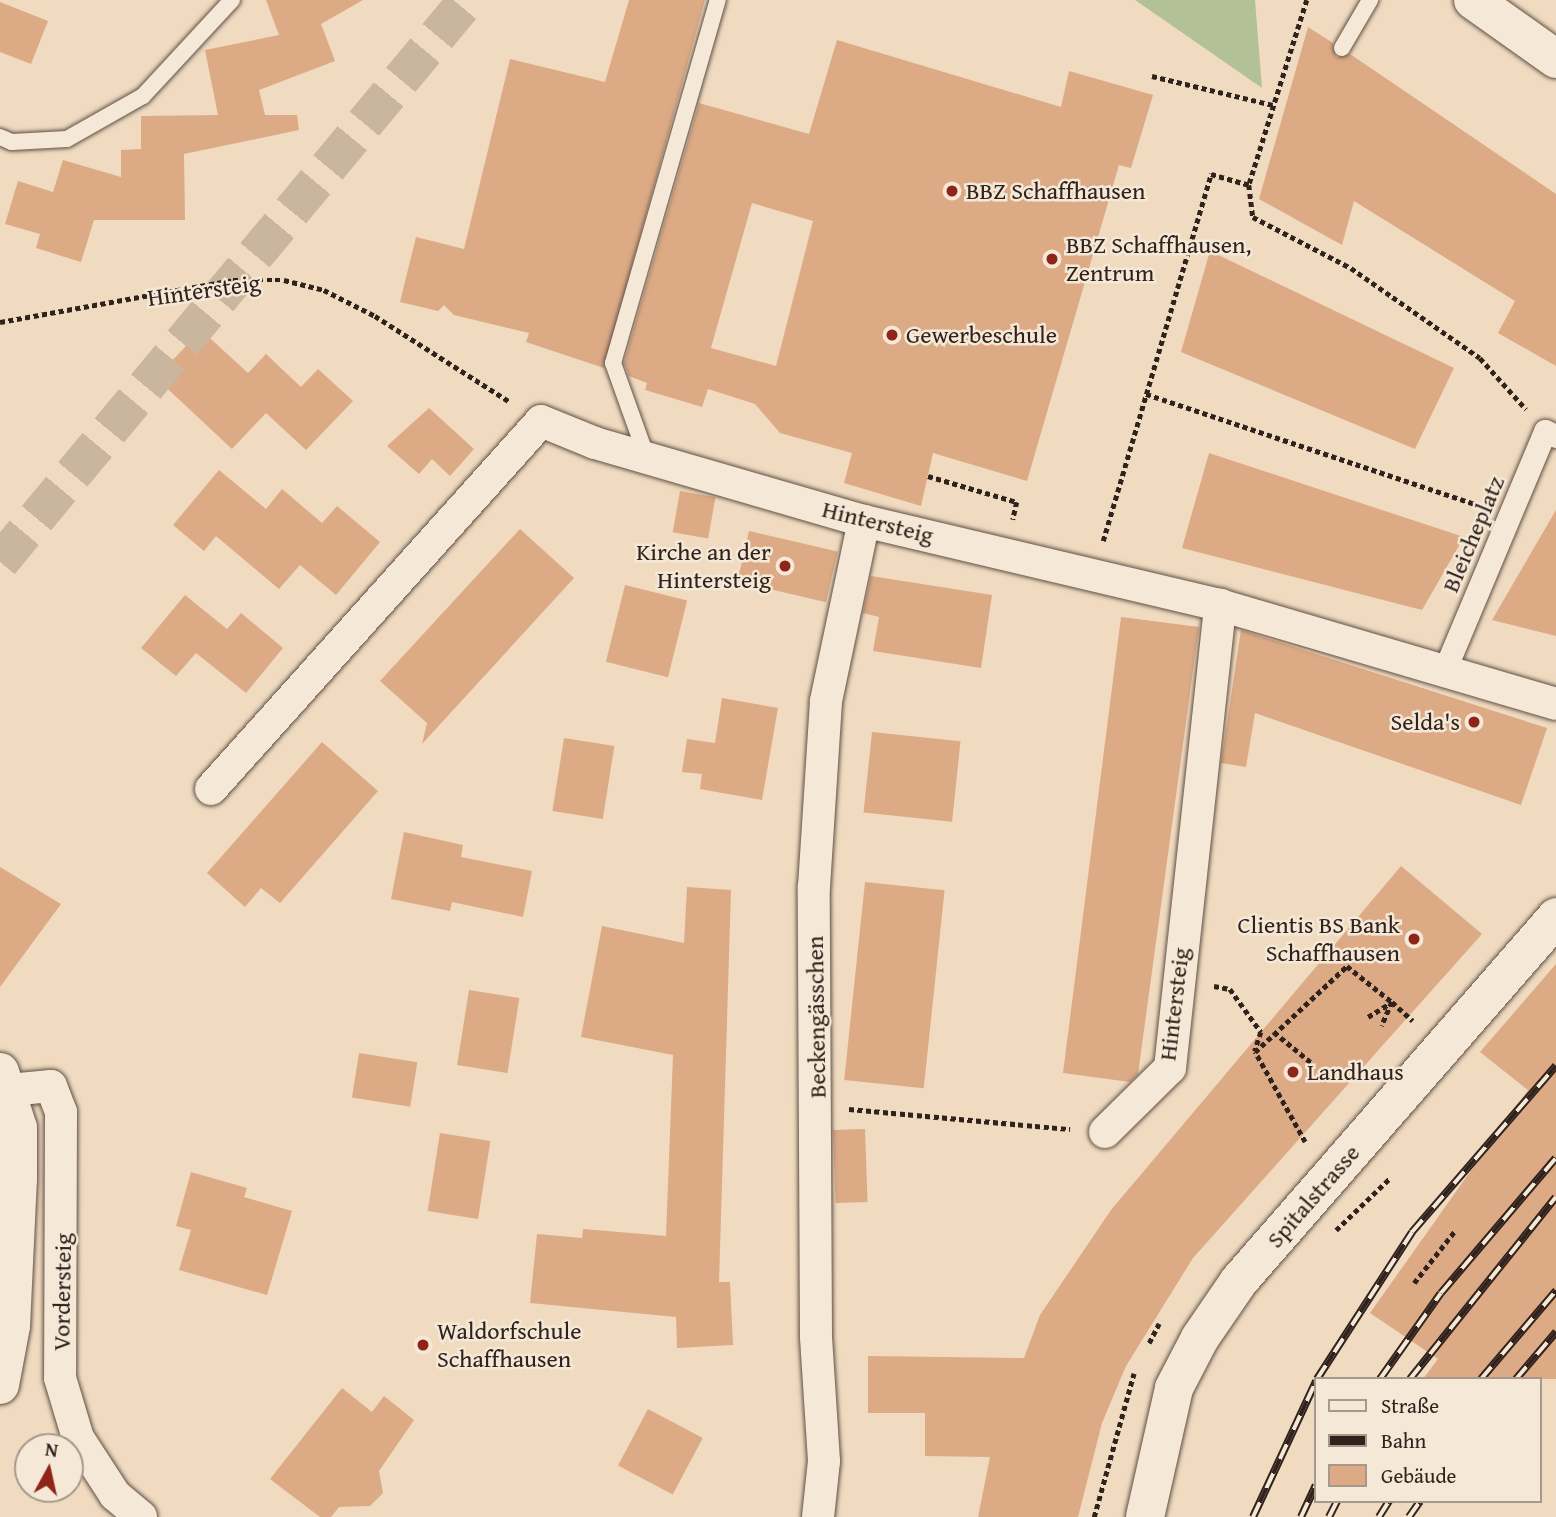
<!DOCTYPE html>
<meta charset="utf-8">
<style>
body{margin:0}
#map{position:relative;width:1556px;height:1517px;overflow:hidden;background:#f0dbc0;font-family:"Gentium Book Plus",serif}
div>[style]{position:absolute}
.green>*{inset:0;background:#b3c197}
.building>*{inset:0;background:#dcaa85;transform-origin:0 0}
.trunk-tunnel>*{height:38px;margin-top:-19px;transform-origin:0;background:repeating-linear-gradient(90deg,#cab69f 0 38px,transparent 0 57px)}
.path>*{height:4.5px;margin-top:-2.25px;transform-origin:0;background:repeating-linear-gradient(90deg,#30221c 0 5px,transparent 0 8.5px)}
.roads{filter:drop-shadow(0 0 2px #605045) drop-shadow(0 0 2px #605045)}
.service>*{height:16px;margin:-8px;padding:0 8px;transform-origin:8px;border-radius:8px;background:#f5e8d6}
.pedestrian>*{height:23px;margin:-11.5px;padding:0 11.5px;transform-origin:11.5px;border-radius:11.5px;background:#f5e8d6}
.minor>*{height:32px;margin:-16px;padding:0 16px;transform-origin:16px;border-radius:16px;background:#f5e8d6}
.tertiary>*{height:38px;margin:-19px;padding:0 19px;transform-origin:19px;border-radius:19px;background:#f5e8d6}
.secondary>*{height:38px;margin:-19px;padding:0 19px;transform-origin:19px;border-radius:19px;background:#f5e8d6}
.rail>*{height:8px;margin-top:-4px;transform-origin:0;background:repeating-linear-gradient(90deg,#f5e8d6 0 16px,#30221c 0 32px);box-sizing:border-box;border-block:2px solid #30221c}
.dots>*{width:19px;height:19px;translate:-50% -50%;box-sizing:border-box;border:4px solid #f5e8d6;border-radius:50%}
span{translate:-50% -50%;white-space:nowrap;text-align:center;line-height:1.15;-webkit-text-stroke:5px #f5e8d6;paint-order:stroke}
.poi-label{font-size:24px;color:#30221c}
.left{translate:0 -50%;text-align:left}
.right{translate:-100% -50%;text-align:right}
.street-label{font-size:24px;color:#30221c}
.legend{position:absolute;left:1314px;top:1377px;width:228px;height:126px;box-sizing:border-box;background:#f5e8d6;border:2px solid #a6998c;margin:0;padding:9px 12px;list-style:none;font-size:21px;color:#30221c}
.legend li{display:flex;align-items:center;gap:14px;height:35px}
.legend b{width:35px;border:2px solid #a6998c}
.north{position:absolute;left:14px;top:1433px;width:70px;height:70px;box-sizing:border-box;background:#f5e8d6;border:2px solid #a6998c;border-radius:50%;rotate:8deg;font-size:19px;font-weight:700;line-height:28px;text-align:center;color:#30221c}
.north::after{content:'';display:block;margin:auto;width:24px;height:32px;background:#8f2418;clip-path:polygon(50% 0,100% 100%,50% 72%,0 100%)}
</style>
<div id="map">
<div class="green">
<i style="clip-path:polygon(1135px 0,1255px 0,1262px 88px)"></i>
</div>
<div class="building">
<i style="clip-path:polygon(266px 0,363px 0,321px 24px,335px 61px,259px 90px,265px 115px,297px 115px,299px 130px,184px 154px,185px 220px,94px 220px,81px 262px,36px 248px,40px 234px,5px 224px,18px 181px,53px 192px,63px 160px,121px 177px,121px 150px,141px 149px,141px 116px,218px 115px,205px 50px,279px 35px)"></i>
<i style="clip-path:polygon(629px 0,705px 0,604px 368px,526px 342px,529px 333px,454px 315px,444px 305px,438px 311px,400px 302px,416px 237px,464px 249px,510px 59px,605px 82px)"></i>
<i style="clip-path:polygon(0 2px,48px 21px,31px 64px,0 52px)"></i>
<i style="clip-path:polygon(1308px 27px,1333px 43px,1336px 57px,1350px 54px,1556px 194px,1556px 366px,1498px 333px,1515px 301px,1354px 201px,1342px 245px,1259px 199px)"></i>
<i style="clip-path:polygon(evenodd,837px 40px,1061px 107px,1069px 71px,1153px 95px,1131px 168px,1119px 165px,1027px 481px,933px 453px,921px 506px,844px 483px,852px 453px,780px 433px,755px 404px,708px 389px,702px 407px,645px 390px,647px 383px,629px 376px,624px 363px,699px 103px,809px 134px,837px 40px,752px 203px,813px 221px,776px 366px,711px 348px,752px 203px)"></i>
<i style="clip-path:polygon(1210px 251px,1454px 368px,1415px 449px,1181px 352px)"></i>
<i style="clip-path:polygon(201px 330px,248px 373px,266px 354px,301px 387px,318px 369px,353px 401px,306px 450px,266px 413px,232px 449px,156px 378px)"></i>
<i style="clip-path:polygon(429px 408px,474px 449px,450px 476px,432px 459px,419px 474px,387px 446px)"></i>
<i style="clip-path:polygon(1209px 453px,1385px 511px,1464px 537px,1422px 610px,1182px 548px)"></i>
<i style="clip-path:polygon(219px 470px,266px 509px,282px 489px,322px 523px,337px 506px,380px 542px,336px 595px,300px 565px,279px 589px,216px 536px,204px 551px,173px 525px)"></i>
<i style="left:680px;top:491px;width:36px;height:42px;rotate:10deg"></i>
<i style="clip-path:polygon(1556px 510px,1556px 636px,1492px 620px)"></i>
<i style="clip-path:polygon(520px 529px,574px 578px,422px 744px,427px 723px,380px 681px)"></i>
<i style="left:749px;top:531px;width:91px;height:52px;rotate:13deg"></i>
<i style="clip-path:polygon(871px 576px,992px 595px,981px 668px,873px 651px,879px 617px,863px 613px)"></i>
<i style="left:625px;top:585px;width:64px;height:79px;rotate:14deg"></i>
<i style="clip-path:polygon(185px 595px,227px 629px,241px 613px,283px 648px,246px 693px,196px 653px,176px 676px,141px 648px)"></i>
<i style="clip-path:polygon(1121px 617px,1199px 627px,1138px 1074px,1130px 1082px,1063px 1073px)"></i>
<i style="clip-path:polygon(1241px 630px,1547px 728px,1521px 805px,1255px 713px,1246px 767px,1221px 763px)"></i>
<i style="clip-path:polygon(722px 698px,778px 708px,762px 800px,700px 789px,702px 774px,682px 772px,687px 739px,715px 743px)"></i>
<i style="left:872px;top:732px;width:89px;height:81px;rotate:6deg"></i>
<i style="left:564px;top:738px;width:51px;height:74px;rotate:9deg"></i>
<i style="clip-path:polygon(322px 742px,378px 791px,280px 903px,261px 888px,245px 907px,207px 873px)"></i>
<i style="clip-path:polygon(404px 832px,463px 845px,461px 857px,532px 871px,523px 917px,452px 902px,450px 911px,391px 899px)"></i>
<i style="clip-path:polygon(1401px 866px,1482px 934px,1193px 1258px,1126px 1366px,1102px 1423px,1078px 1517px,978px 1517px,990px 1457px,925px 1456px,925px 1413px,868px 1413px,868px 1356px,1024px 1358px,1040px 1315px,1111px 1210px)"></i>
<i style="clip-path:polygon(0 867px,61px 904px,0 987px)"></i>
<i style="left:865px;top:882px;width:80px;height:199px;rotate:6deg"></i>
<i style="clip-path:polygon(687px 887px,731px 890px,719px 1282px,730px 1282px,733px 1345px,677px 1348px,676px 1317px,530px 1303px,537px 1234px,582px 1238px,583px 1229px,666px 1236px,673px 1055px,581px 1037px,602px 926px,684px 943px)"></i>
<i style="clip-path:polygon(1556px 964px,1556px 1379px,1423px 1379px,1438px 1359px,1370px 1313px,1528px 1090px,1480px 1052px)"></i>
<i style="left:469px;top:990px;width:51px;height:76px;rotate:9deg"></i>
<i style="left:359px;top:1053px;width:59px;height:45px;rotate:9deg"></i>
<i style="left:865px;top:1129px;width:73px;height:32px;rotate:88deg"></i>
<i style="left:440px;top:1133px;width:51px;height:79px;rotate:9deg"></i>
<i style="clip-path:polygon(191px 1172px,247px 1188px,244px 1197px,292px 1211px,267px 1295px,179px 1270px,191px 1230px,176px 1226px)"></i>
<i style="clip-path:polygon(342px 1388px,372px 1412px,384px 1396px,414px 1420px,379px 1471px,383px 1493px,370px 1506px,339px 1507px,331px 1517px,320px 1517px,270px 1479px)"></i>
<i style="left:648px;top:1409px;width:62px;height:64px;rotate:28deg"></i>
</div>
<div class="trunk-tunnel">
<i style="left:0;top:562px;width:731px;rotate:-50.27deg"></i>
</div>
<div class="path">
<i style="left:1307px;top:0;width:194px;rotate:107.4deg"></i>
<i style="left:1249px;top:185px;width:32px;rotate:83deg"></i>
<i style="left:1253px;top:217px;width:110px;rotate:27.5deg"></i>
<i style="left:1351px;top:268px;width:157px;rotate:34.9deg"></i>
<i style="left:1480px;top:358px;width:69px;rotate:48deg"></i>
<i style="left:1152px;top:76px;width:124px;rotate:13.5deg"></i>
<i style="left:0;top:322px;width:237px;rotate:-10.2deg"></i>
<i style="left:233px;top:280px;width:51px"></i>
<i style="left:284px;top:280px;width:41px;rotate:14deg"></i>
<i style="left:324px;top:290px;width:57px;rotate:27deg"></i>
<i style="left:375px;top:316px;width:160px;rotate:32.5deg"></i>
<i style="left:1146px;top:394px;width:352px;rotate:18.5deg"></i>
<i style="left:928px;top:476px;width:93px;rotate:16.3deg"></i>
<i style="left:1017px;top:502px;width:18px;rotate:103deg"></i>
<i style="left:1103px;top:541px;width:383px;rotate:-73.6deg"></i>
<i style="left:1211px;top:174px;width:40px;rotate:16deg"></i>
<i style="left:1214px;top:986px;width:16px;rotate:11deg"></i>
<i style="left:1230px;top:989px;width:53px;rotate:54.2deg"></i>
<i style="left:1261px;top:1032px;width:20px;rotate:108deg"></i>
<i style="left:1368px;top:1017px;width:28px;rotate:-32deg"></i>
<i style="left:1392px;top:1002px;width:28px;rotate:42deg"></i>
<i style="left:1274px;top:1032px;width:50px;rotate:39.4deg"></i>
<i style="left:849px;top:1109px;width:222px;rotate:5.2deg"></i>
<i style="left:1305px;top:1142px;width:103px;rotate:-119.1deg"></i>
<i style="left:1255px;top:1052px;width:126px;rotate:-43.1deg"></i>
<i style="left:1347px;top:966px;width:58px;rotate:38.7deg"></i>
<i style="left:1392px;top:1002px;width:26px;rotate:113deg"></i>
<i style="left:1336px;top:1230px;width:76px;rotate:-43.9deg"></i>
<i style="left:1414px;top:1283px;width:65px;rotate:-51.9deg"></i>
<i style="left:1149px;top:1343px;width:22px;rotate:-63deg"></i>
<i style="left:1094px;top:1517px;width:149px;rotate:-74.5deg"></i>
</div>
<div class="roads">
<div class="service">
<i style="left:1342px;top:48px;width:56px;rotate:-59.7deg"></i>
<i style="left:0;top:137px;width:13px;rotate:23deg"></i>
<i style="left:12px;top:142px;width:55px;rotate:-3.1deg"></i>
<i style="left:67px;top:139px;width:87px;rotate:-29.5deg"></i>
<i style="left:143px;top:96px;width:131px;rotate:-47.2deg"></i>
<i style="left:647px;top:458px;width:101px;rotate:-109.7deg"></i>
<i style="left:613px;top:363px;width:378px;rotate:-73.9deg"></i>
</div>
<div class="pedestrian">
<i style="left:1445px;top:669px;width:258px;rotate:-67.2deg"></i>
<i style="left:1545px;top:431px;width:12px;rotate:24deg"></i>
</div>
<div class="minor">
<i style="left:211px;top:789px;width:494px;rotate:-48.1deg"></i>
<i style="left:541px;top:421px;width:58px;rotate:22.2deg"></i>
<i style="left:595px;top:443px;width:280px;rotate:16.2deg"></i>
<i style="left:864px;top:521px;width:366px;rotate:13.3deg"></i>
<i style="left:1220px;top:605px;width:350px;rotate:16.4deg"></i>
<i style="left:9px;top:1090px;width:42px;rotate:-5.4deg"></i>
<i style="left:51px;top:1086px;width:28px;rotate:69deg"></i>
<i style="left:61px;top:1112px;width:266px;rotate:90.2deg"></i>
<i style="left:60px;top:1378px;width:63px;rotate:73.3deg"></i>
<i style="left:78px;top:1438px;width:68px;rotate:57deg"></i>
<i style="left:115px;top:1495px;width:34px;rotate:40deg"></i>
<i style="left:1105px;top:1132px;width:91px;rotate:-44.6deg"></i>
<i style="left:1170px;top:1068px;width:466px;rotate:-83.8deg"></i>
<i style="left:818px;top:1517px;width:56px;rotate:-83.9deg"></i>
<i style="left:824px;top:1461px;width:125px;rotate:-93.7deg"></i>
<i style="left:816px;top:1336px;width:449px;rotate:-90.3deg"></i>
<i style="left:814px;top:887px;width:186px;rotate:-86.3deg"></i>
<i style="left:826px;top:701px;width:184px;rotate:-78.1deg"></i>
</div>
<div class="tertiary">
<i style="left:1473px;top:0;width:102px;rotate:35.4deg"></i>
<i style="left:0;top:1072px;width:59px;rotate:72.2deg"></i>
<i style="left:18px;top:1128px;width:50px;rotate:90deg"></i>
<i style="left:18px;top:1178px;width:148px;rotate:92.7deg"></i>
<i style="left:11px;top:1326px;width:60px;rotate:100.6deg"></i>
</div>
<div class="secondary">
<i style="left:1145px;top:1517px;width:132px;rotate:-77.3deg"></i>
<i style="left:1174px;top:1388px;width:56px;rotate:-62.5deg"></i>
<i style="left:1200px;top:1338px;width:69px;rotate:-55.6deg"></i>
<i style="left:1239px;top:1281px;width:483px;rotate:-48.9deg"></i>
</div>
</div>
<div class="rail">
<i style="left:1317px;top:1379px;width:175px;rotate:-57.1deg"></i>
<i style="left:1412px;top:1232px;width:220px;rotate:-49.1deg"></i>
<i style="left:1380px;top:1379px;width:105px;rotate:-54.7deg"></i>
<i style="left:1441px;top:1293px;width:177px;rotate:-49.6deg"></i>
<i style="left:1410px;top:1379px;width:233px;rotate:-51.3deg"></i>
<i style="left:1481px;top:1379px;width:116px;rotate:-49.6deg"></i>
<i style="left:1516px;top:1379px;width:62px;rotate:-49.6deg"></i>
<i style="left:1253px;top:1517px;width:150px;rotate:-65.1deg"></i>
<i style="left:1301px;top:1517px;width:35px;rotate:-65deg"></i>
<i style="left:1329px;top:1517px;width:18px;rotate:-63deg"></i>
<i style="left:1379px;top:1517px;width:19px;rotate:-58deg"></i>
<i style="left:1409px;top:1517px;width:19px;rotate:-55deg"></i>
</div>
<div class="dots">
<i style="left:952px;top:191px;background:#8f2418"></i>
<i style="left:1052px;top:259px;background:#8f2418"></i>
<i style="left:892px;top:335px;background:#8f2418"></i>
<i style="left:785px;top:566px;background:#8f2418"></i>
<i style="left:1474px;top:722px;background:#8f2418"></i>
<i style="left:1414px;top:939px;background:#8f2418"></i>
<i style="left:1293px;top:1072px;background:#8f2418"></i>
<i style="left:423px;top:1345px;background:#8f2418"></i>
</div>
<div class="poi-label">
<span class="left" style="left:966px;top:191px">BBZ Schaffhausen</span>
<span class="left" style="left:1066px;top:259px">BBZ Schaffhausen,<br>Zentrum</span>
<span class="left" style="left:906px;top:335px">Gewerbeschule</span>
<span class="right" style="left:771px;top:566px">Kirche an der<br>Hintersteig</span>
<span class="right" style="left:1460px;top:722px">Selda's</span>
<span class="right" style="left:1400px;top:939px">Clientis BS Bank<br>Schaffhausen</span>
<span class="left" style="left:1307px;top:1072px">Landhaus</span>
<span class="left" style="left:437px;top:1345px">Waldorfschule<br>Schaffhausen</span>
</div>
<div class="street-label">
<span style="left:204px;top:290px;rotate:-8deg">Hintersteig</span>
<span style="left:878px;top:522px;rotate:14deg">Hintersteig</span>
<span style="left:1473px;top:534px;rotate:-67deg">Bleicheplatz</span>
<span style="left:1174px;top:1004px;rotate:-83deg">Hintersteig</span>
<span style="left:816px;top:1017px;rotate:-91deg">Beckengässchen</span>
<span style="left:1313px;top:1196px;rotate:-49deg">Spitalstrasse</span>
<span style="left:62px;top:1292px;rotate:-89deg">Vordersteig</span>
</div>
<ul class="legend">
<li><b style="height:9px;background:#f5e8d6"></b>Straße</li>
<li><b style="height:9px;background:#30221c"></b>Bahn</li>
<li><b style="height:19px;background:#dcaa85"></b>Gebäude</li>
</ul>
<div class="north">N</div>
</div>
